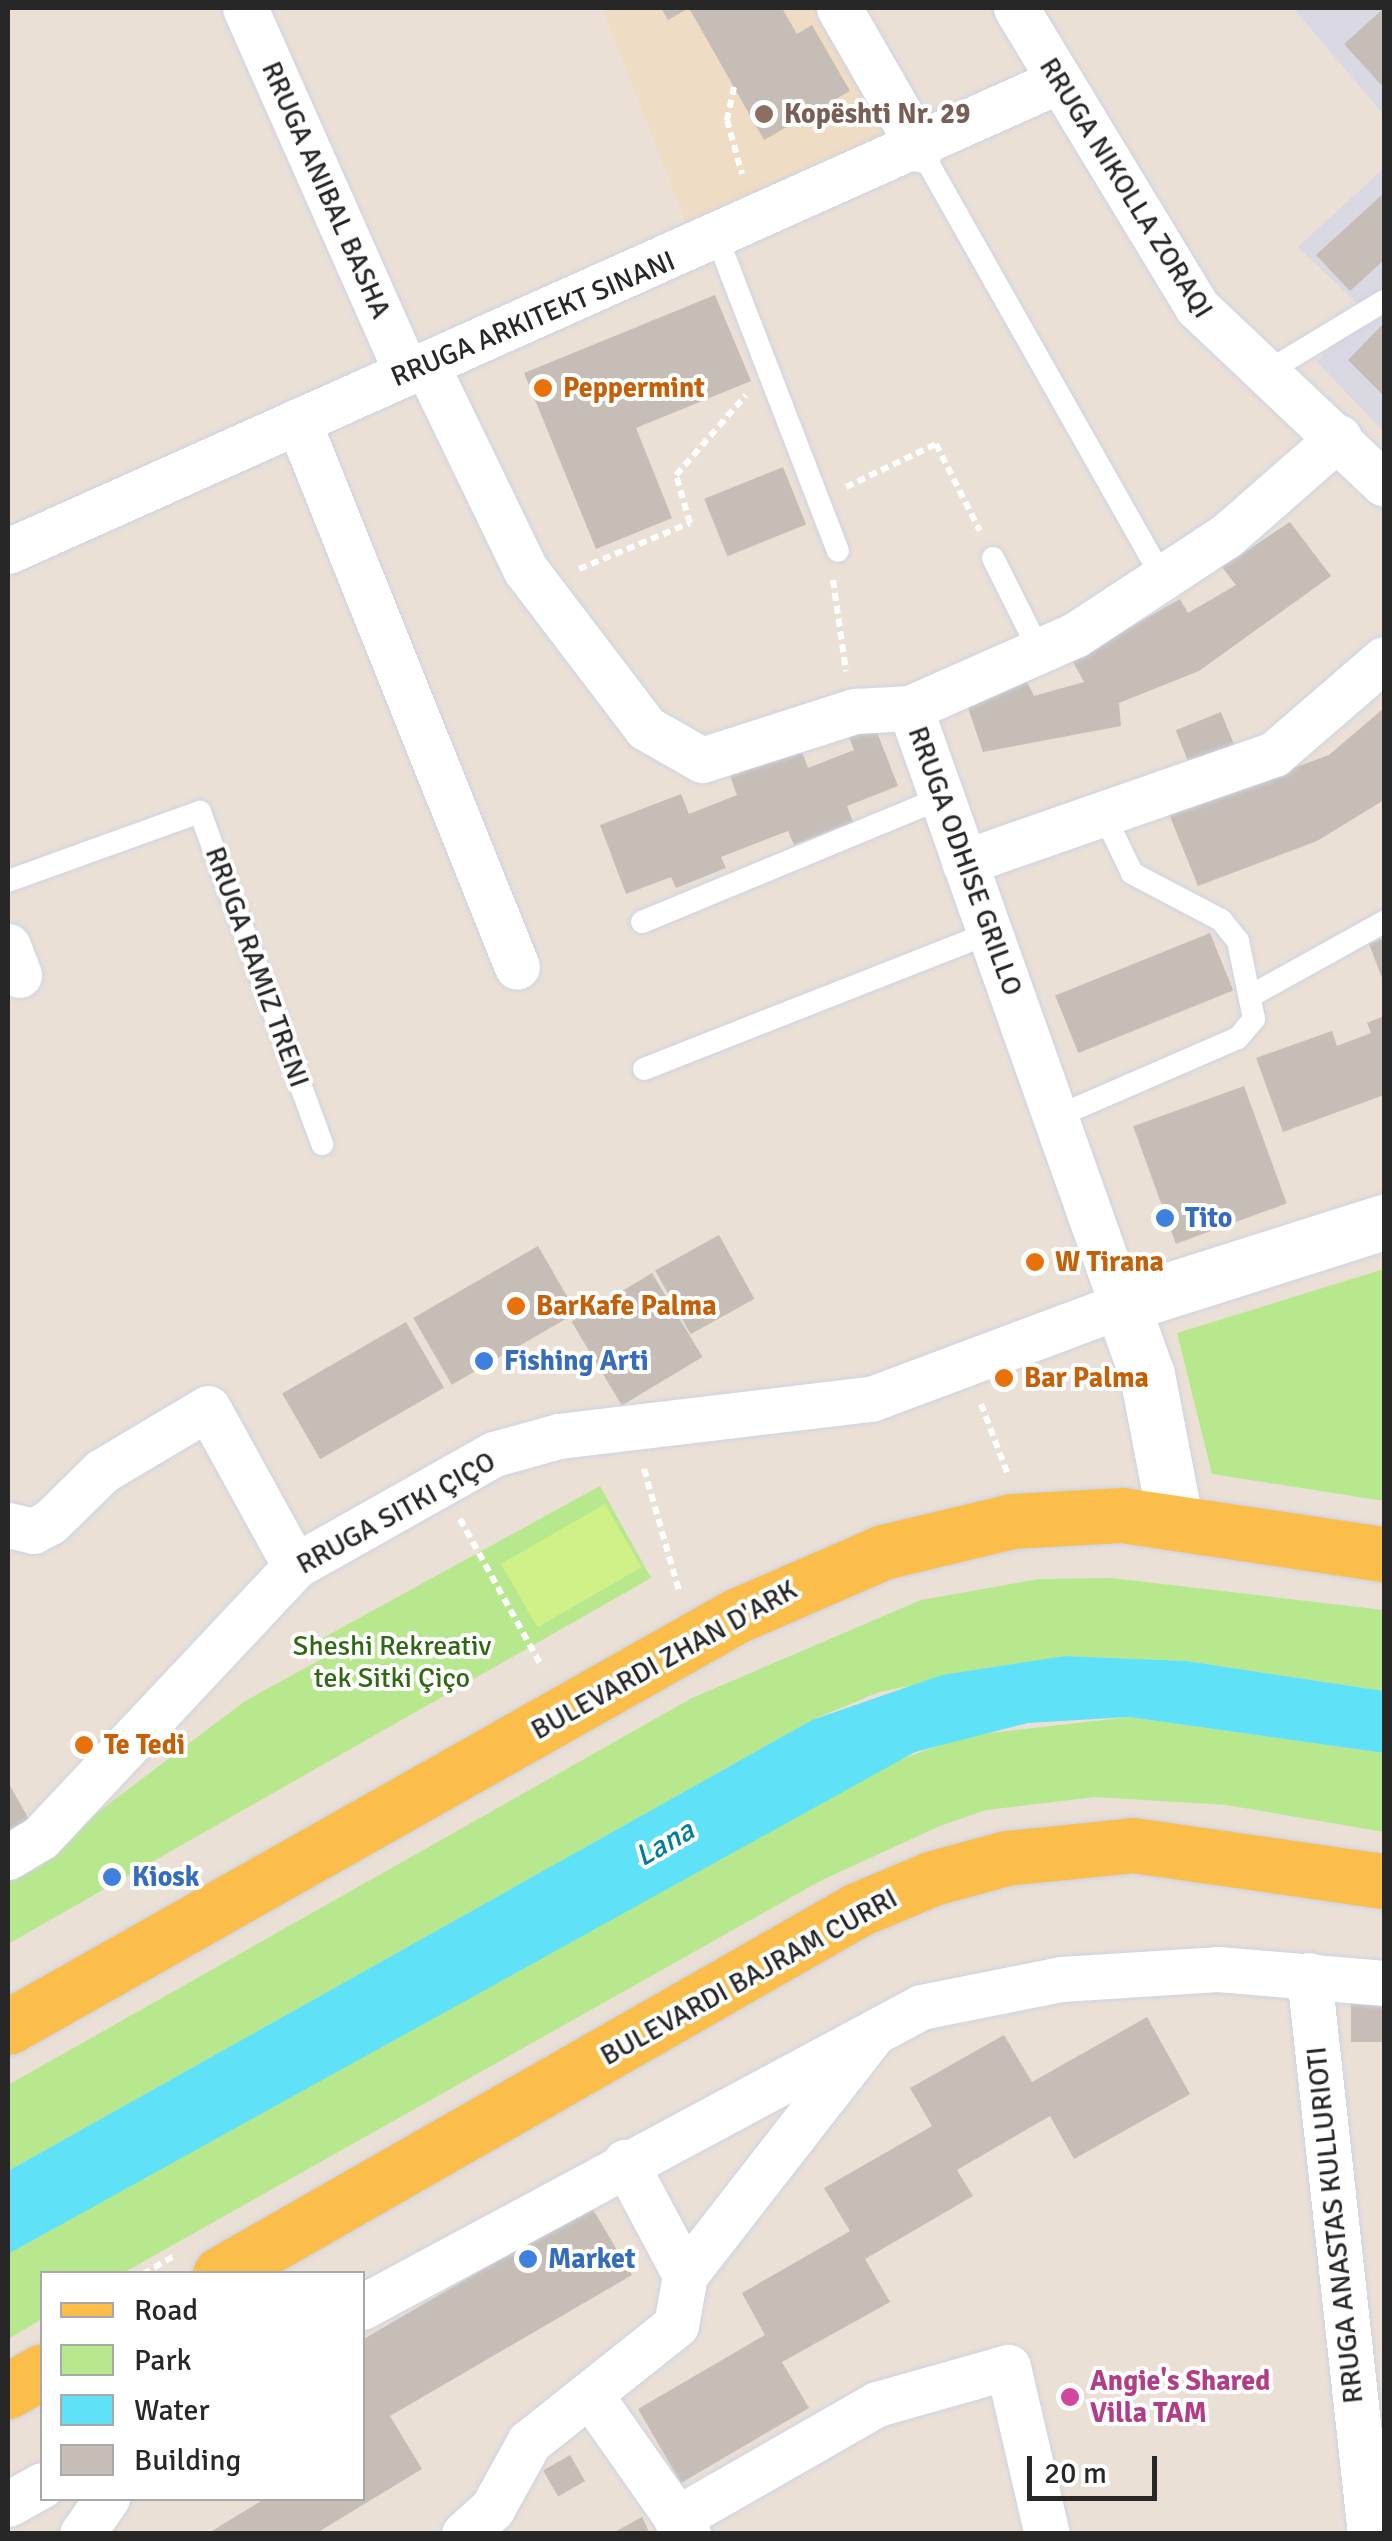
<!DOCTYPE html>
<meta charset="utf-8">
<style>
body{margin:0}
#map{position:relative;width:1392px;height:2541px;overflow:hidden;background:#ebe0d6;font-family:Signika,sans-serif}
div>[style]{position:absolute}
.industrial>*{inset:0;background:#dad8e3}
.education>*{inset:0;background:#efdcc4}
.green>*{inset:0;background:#b7e88d}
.pitch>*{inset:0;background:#d0f088;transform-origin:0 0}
.water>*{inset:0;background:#5fe2f8}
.building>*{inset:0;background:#c6bdb7;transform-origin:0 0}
.path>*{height:6px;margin-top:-3px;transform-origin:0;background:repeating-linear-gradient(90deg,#fff 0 8px,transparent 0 13px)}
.roads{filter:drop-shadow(0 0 2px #ccd3e2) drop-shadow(0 0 2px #ccd3e2)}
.service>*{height:22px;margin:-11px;padding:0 11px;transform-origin:11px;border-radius:11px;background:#fff}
.minor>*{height:45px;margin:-22.5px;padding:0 22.5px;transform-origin:22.5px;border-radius:22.5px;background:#fff}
.tertiary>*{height:55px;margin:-27.5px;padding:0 27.5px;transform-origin:27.5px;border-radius:27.5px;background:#fff}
.primary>*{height:55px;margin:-27.5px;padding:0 27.5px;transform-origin:27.5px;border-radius:27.5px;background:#fcbe4b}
.dots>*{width:28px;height:28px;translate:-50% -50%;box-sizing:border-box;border:5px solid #fff;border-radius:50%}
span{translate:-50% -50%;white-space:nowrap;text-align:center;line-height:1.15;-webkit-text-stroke:8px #fff;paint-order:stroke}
.education-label{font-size:28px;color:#785e54;font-weight:700}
.left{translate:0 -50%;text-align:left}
.street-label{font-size:28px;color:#272727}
.food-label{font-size:28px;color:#c56008;font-weight:700}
.shop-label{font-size:28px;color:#366cbe;font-weight:700}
.park-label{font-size:28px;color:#2f6813}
.hotel-label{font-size:28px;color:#b23c85;font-weight:700}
.water-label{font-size:30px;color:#027ca0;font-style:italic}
.frame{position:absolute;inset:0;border:10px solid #272727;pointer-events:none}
.legend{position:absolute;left:40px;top:2271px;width:325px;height:230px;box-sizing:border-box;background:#fff;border:2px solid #a9a9a9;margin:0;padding:12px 18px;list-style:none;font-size:30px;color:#272727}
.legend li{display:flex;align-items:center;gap:20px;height:50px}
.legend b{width:50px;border:2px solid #a9a9a9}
.scale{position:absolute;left:1027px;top:2456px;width:130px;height:45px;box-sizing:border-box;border:5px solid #272727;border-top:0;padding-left:12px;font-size:30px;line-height:35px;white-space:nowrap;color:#272727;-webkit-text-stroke:8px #fff;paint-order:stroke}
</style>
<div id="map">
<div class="industrial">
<i style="clip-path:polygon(1293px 8px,1384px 8px,1384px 115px)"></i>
<i style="clip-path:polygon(1384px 168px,1384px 432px,1317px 362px,1363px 309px,1298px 247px)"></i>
</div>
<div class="education">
<i style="clip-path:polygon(602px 8px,828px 8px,893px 131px,686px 223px)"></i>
</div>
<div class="green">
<i style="clip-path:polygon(1384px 1269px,1384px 1501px,1212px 1474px,1177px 1333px)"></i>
<i style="clip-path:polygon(600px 1486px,651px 1578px,8px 1944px,8px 1880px,245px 1701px,329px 1655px,321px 1639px)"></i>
<i style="clip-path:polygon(1111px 1578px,1384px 1610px,1384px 1691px,1187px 1661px,1065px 1656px,879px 1692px,812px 1720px,8px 2171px,8px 2085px,692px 1698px,921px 1600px,1039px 1579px)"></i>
<i style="clip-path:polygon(1129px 1717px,1384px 1753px,1384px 1832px,1226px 1805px,1095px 1797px,986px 1810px,940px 1826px,822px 1880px,123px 2273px,42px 2274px,42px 2319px,8px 2339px,8px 2254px,863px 1773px,965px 1736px)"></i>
</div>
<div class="pitch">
<i style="left:605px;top:1504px;width:73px;height:120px;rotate:60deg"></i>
</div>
<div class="water">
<i style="clip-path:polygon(1065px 1656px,1187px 1661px,1384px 1691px,1384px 1753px,1129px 1717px,1028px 1723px,915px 1752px,8px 2254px,8px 2171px,812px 1720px,942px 1675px)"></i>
</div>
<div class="building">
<i style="clip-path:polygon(661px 8px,689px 8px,668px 20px)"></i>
<i style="clip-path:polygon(689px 8px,782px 8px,797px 34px,812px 25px,850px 91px,764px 140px)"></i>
<i style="clip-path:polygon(1384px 8px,1384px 88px,1344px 44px)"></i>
<i style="clip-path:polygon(1384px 193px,1384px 260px,1350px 291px,1316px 255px)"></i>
<i style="clip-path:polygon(715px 295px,751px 381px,636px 428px,672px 518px,596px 549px,524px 373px)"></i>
<i style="clip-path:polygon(1384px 323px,1384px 396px,1348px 360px)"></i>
<i style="left:783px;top:467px;width:62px;height:85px;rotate:68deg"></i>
<i style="clip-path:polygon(1290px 522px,1331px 576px,1199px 671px,1119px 703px,1121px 726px,983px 752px,966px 702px,1025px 678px,1034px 696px,1084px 682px,1072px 660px,1180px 599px,1188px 613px,1236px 585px,1222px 567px)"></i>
<i style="clip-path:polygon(1384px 708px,1384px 800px,1317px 841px,1198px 886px,1169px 814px,1329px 755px)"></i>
<i style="left:1221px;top:712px;width:38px;height:49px;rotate:68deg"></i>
<i style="clip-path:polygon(875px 727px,898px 786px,847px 806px,853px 822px,794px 845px,788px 831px,721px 857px,726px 868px,676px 888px,671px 877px,626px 894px,600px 825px,681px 794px,689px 814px,737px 795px,730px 776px,801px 749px,808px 768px,854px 750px,849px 737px)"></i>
<i style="left:1210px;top:933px;width:62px;height:167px;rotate:68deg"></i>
<i style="clip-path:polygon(1384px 938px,1384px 983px,1369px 944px)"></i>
<i style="clip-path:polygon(1384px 1016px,1384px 1095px,1283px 1132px,1256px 1058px,1332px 1031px,1337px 1046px,1371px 1033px,1367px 1023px)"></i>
<i style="left:1244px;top:1086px;width:125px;height:118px;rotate:70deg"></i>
<i style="left:719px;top:1235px;width:73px;height:73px;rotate:61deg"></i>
<i style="left:538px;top:1246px;width:77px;height:144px;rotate:60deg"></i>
<i style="left:652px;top:1273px;width:98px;height:94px;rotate:59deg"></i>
<i style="left:406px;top:1322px;width:76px;height:143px;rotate:60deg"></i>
<i style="clip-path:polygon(8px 1782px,35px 1830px,8px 1846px)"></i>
<i style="left:1384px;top:1998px;width:44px;height:33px;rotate:90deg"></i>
<i style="clip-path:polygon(1147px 2017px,1190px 2094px,1074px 2159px,1050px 2116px,957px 2170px,973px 2196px,865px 2259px,890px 2302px,782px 2362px,809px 2408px,681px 2483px,638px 2409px,765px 2335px,742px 2293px,850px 2231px,824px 2188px,932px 2126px,910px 2088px,1004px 2035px,1032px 2082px)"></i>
<i style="clip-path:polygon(591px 2206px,632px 2275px,390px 2416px,422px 2469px,315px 2534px,207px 2534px,266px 2498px,362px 2498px,362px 2340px)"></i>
<i style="left:570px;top:2455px;width:30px;height:31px;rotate:60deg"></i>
<i style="clip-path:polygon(642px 2517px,650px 2534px,611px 2534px)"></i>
</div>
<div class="path">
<i style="left:734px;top:87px;width:34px;rotate:102deg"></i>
<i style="left:727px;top:120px;width:56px;rotate:74.5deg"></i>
<i style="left:846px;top:487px;width:100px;rotate:-25.5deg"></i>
<i style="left:936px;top:444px;width:97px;rotate:63.2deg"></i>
<i style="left:579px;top:569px;width:120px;rotate:-22.5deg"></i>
<i style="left:690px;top:523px;width:50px;rotate:-106.3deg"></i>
<i style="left:676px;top:475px;width:106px;rotate:-48.8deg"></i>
<i style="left:833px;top:580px;width:92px;rotate:81.9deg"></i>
<i style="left:981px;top:1404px;width:73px;rotate:69.1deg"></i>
<i style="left:644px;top:1469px;width:127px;rotate:74deg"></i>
<i style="left:460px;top:1519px;width:169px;rotate:61deg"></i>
<i style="left:143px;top:2274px;width:38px;rotate:-30deg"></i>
</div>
<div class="roads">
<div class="service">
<i style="left:920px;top:149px;width:495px;rotate:60.5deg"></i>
<i style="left:718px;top:240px;width:333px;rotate:68.9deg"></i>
<i style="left:1270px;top:370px;width:133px;rotate:-31.2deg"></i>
<i style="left:993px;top:558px;width:105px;rotate:63.4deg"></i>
<i style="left:8px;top:881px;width:204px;rotate:-19.8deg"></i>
<i style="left:200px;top:812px;width:354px;rotate:69.8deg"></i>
<i style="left:642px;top:922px;width:324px;rotate:-22.5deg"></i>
<i style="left:1254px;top:994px;width:149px;rotate:-29deg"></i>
<i style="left:644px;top:1069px;width:372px;rotate:-21.5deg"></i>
<i style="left:1056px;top:1117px;width:198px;rotate:-23.5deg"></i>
<i style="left:1238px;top:1038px;width:25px;rotate:-50deg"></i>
<i style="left:1254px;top:1019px;width:80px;rotate:-101.6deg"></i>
<i style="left:1238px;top:941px;width:27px;rotate:-129deg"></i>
<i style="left:1221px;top:920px;width:101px;rotate:-152.2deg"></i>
<i style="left:1132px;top:873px;width:62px;rotate:-115.7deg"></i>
</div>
<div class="minor">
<i style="left:245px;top:8px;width:399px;rotate:66.1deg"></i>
<i style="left:839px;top:8px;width:163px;rotate:60.1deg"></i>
<i style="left:1016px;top:8px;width:350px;rotate:58.8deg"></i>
<i style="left:1197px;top:307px;width:257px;rotate:43.4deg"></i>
<i style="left:426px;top:364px;width:228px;rotate:64.2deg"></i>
<i style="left:525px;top:569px;width:200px;rotate:52.7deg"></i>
<i style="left:646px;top:728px;width:64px;rotate:29.7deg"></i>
<i style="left:702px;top:760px;width:161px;rotate:-17.8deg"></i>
<i style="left:855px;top:711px;width:55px;rotate:-3.1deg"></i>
<i style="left:910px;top:708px;width:180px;rotate:-23.9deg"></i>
<i style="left:1075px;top:635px;width:181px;rotate:-33.3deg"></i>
<i style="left:1226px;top:536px;width:150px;rotate:-41.2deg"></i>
<i style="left:298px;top:421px;width:588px;rotate:68.14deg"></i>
<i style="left:8px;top:551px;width:1148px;rotate:-24.11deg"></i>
<i style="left:964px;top:862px;width:328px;rotate:-19.2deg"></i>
<i style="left:1274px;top:754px;width:145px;rotate:-40.8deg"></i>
<i style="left:8px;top:946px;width:31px;rotate:69deg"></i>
<i style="left:8px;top:1525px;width:26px;rotate:13deg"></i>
<i style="left:33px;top:1531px;width:19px;rotate:-28deg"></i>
<i style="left:50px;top:1522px;width:73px;rotate:-44.4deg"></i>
<i style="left:102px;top:1471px;width:123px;rotate:-30.7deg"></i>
<i style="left:208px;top:1408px;width:180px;rotate:61.2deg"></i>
<i style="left:8px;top:1857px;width:37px;rotate:-31deg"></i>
<i style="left:40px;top:1838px;width:373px;rotate:-46.8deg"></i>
<i style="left:295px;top:1566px;width:228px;rotate:-29.4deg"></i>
<i style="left:494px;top:1454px;width:67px;rotate:-15.5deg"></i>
<i style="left:559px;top:1436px;width:314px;rotate:-6.8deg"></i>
<i style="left:871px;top:1399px;width:268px;rotate:-20.5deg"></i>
<i style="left:1122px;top:1305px;width:634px;rotate:-109.55deg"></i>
<i style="left:1309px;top:1975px;width:562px;rotate:83.77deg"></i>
<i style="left:685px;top:2275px;width:303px;rotate:-52.1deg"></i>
<i style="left:362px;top:2307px;width:634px;rotate:-28.22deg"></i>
<i style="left:921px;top:2007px;width:143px;rotate:-11.3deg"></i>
<i style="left:1061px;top:1979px;width:157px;rotate:-3.6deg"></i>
<i style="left:1218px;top:1969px;width:167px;rotate:4.8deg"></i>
<i style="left:591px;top:2396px;width:169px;rotate:54.9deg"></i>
<i style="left:8px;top:2504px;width:39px;rotate:-29deg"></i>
<i style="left:676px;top:2519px;width:232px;rotate:-29.8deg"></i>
<i style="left:877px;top:2404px;width:136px;rotate:-15.8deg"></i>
<i style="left:1008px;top:2367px;width:171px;rotate:76.9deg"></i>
<i style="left:82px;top:2534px;width:44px;rotate:-55.2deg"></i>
<i style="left:464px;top:2534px;width:38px;rotate:-42deg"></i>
<i style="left:492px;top:2509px;width:77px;rotate:-61.1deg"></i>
<i style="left:529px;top:2442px;width:188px;rotate:-38.5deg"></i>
<i style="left:676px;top:2325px;width:51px;rotate:-79.8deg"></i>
<i style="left:685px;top:2275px;width:128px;rotate:-118deg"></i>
</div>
<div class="tertiary">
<i style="left:1175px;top:1520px;width:148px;rotate:-100.9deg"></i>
<i style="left:1147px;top:1375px;width:74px;rotate:-109.7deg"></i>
<i style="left:1122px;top:1305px;width:275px;rotate:-17.6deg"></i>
</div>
<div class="primary">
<i style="left:8px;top:2027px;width:836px;rotate:-29.45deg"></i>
<i style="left:736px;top:1616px;width:160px;rotate:-23.5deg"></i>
<i style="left:883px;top:1552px;width:133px;rotate:-13.5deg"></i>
<i style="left:1012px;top:1521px;width:110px;rotate:-3.1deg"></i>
<i style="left:1122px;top:1515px;width:265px;rotate:8.5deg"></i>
<i style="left:220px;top:2274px;width:736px;rotate:-29.74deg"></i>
<i style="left:859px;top:1909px;width:80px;rotate:-22.7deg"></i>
<i style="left:933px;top:1878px;width:76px;rotate:-15.3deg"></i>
<i style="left:1006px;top:1858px;width:128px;rotate:-5.8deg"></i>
<i style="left:1133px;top:1845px;width:254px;rotate:8.2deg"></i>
<i style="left:8px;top:2391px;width:39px;rotate:-30deg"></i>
</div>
</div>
<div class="dots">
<i style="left:764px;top:114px;background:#8d6e63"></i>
<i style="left:543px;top:388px;background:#e8710a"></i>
<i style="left:1165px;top:1218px;background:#3f7fe0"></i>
<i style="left:1035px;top:1262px;background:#e8710a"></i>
<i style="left:516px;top:1306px;background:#e8710a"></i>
<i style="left:484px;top:1361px;background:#3f7fe0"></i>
<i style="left:1004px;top:1378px;background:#e8710a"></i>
<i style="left:84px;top:1745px;background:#e8710a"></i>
<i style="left:112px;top:1877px;background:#3f7fe0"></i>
<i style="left:528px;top:2259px;background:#3f7fe0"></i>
<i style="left:1070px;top:2397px;background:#d1479c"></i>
</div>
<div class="education-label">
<span class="left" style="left:784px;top:114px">Kopështi Nr. 29</span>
</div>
<div class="street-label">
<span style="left:1126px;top:188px;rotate:58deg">RRUGA NIKOLLA ZORAQI</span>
<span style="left:326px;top:190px;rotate:66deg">RRUGA ANIBAL BASHA</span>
<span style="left:533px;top:319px;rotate:-23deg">RRUGA ARKITEKT SINANI</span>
<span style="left:965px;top:861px;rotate:70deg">RRUGA ODHISE GRILLO</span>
<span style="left:257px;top:967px;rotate:70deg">RRUGA RAMIZ TRENI</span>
<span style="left:396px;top:1513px;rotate:-29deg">RRUGA SITKI ÇIÇO</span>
<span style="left:664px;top:1660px;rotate:-29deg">BULEVARDI ZHAN D'ARK</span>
<span style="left:749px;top:1977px;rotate:-29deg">BULEVARDI BAJRAM CURRI</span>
<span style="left:1335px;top:2225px;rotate:-96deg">RRUGA ANASTAS KULLURIOTI</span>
</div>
<div class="food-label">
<span class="left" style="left:563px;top:388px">Peppermint</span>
<span class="left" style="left:1055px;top:1262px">W Tirana</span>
<span class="left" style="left:536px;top:1306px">BarKafe Palma</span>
<span class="left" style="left:1024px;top:1378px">Bar Palma</span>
<span class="left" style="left:104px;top:1745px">Te Tedi</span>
</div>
<div class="shop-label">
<span class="left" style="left:1185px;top:1218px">Tito</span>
<span class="left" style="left:504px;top:1361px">Fishing Arti</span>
<span class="left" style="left:132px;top:1877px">Kiosk</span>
<span class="left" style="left:548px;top:2259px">Market</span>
</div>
<div class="park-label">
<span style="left:392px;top:1662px">Sheshi Rekreativ<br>tek Sitki Çiço</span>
</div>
<div class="hotel-label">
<span class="left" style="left:1090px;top:2397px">Angie's Shared<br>Villa TAM</span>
</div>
<div class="water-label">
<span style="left:665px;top:1844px;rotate:-30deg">Lana</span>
</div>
<div class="frame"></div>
<ul class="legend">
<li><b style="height:12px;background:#fcbe4b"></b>Road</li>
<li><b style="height:28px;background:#b7e88d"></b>Park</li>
<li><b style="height:28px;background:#5fe2f8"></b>Water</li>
<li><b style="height:28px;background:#c6bdb7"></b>Building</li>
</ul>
<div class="scale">20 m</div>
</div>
